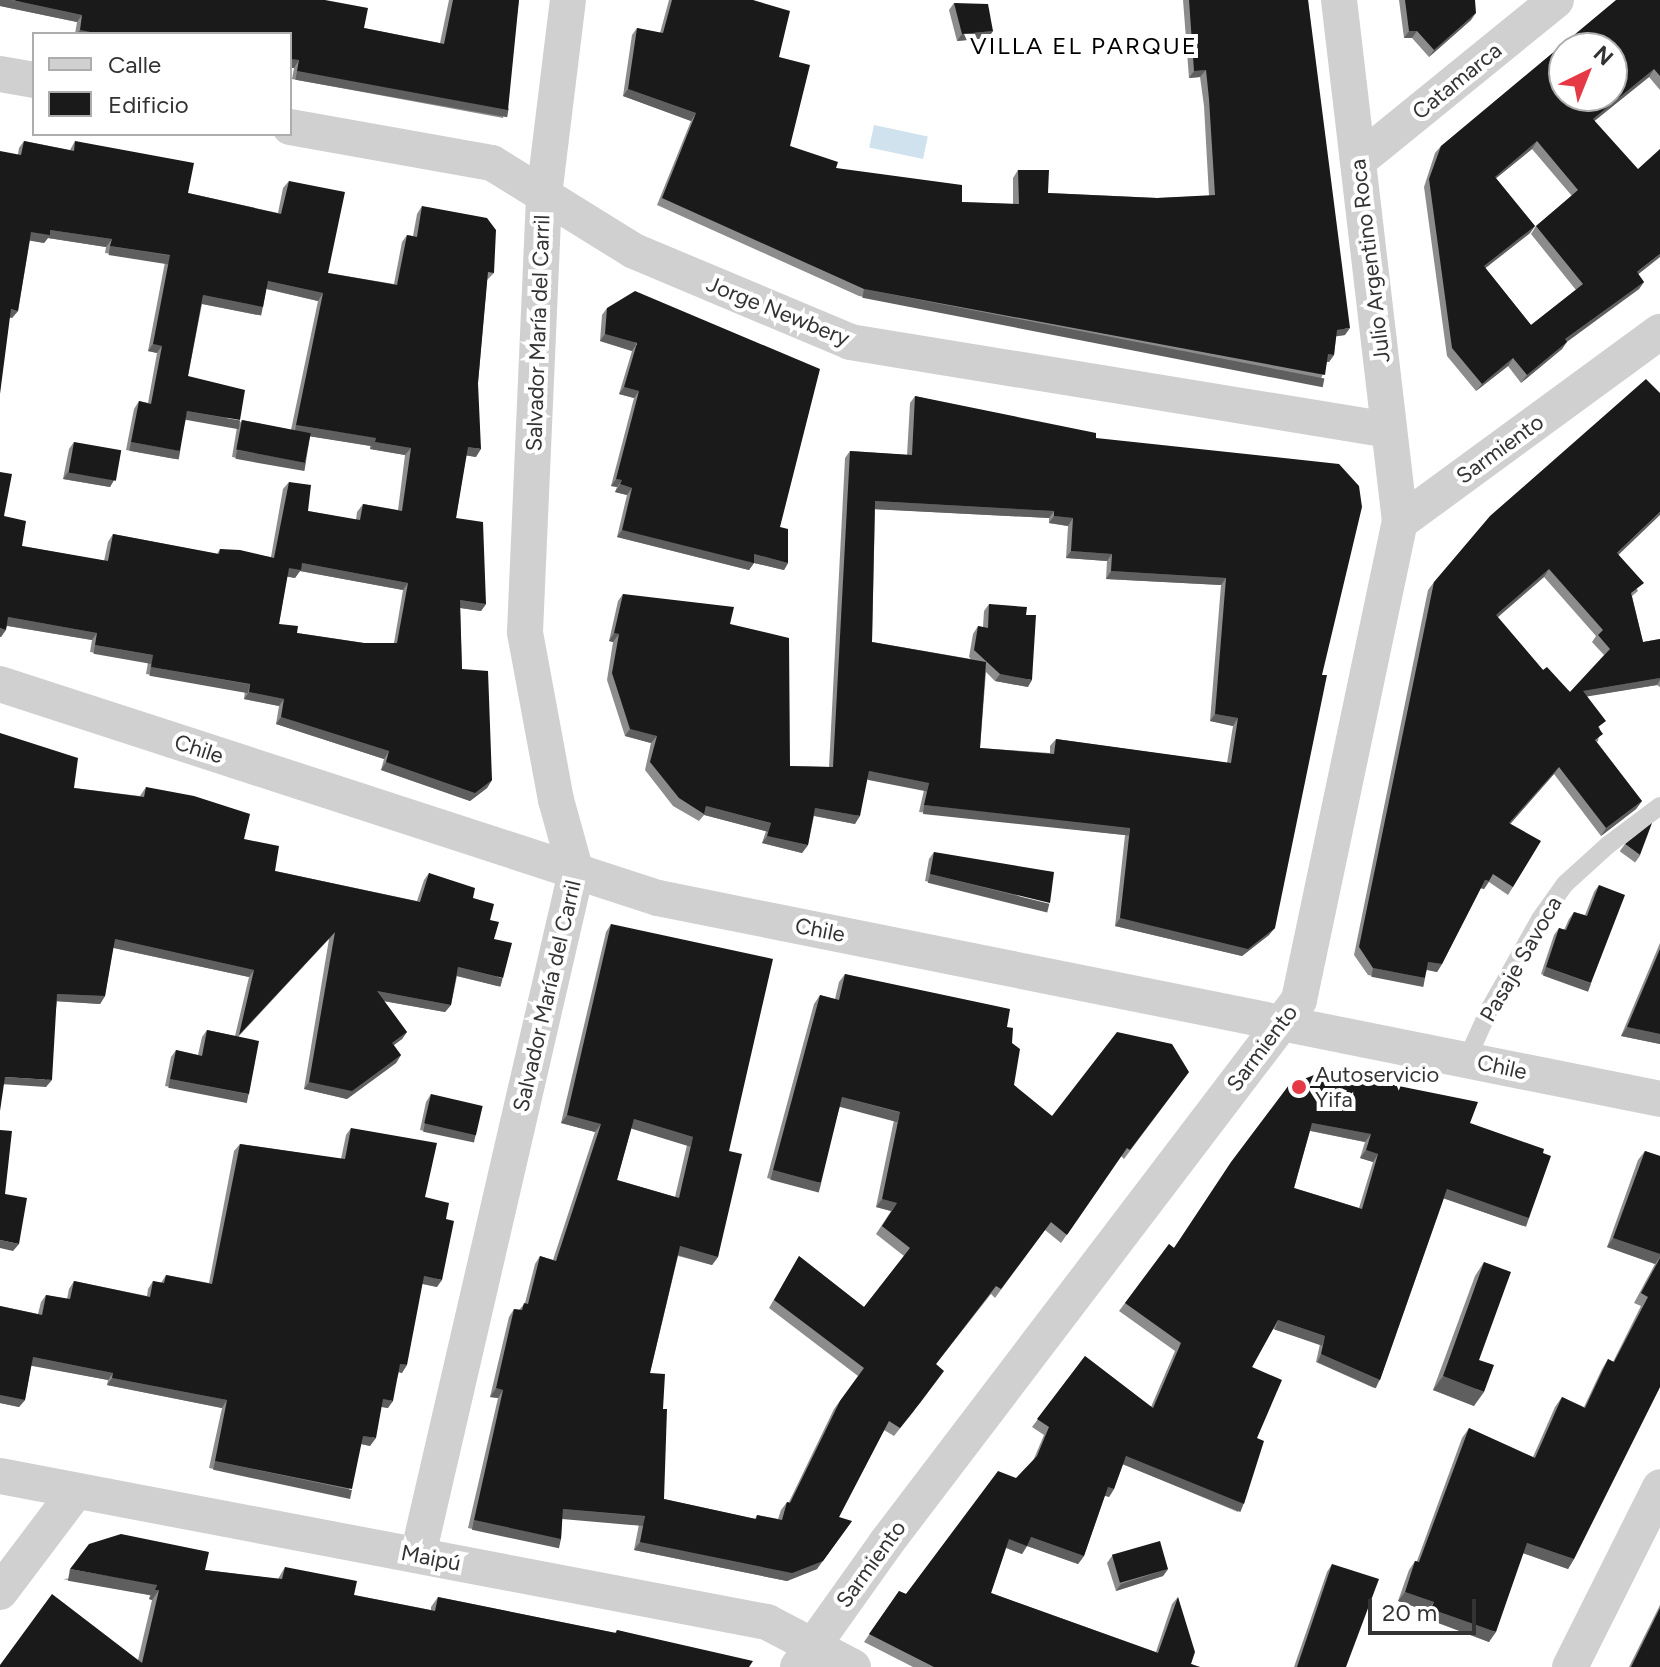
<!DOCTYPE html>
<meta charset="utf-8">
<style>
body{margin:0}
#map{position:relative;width:1660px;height:1667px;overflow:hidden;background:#fff;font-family:Figtree,sans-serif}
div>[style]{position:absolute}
.water>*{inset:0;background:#cfe2ee;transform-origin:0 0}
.service>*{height:18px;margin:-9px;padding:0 9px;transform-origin:9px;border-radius:9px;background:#d0d0d0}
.minor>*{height:36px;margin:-18px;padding:0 18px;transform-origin:18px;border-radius:18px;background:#d0d0d0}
.wall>*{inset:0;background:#8c8c8c;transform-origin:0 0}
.shaded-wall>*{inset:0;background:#5f5f5f;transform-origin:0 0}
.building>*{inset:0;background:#1a1a1a;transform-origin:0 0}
.dots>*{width:22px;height:22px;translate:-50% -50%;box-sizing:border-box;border:4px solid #fff;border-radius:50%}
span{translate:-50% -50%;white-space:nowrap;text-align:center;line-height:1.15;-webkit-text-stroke:8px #fff;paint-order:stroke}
.street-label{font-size:22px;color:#333}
.poi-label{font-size:22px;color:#333}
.left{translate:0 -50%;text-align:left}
.neighbourhood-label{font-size:24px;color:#000;letter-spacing:2px}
.legend{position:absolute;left:32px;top:32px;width:260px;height:104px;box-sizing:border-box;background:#fff;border:2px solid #adadad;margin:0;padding:10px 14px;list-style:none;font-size:24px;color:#333}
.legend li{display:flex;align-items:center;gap:16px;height:40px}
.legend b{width:40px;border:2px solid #adadad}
.north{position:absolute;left:1548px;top:32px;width:80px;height:80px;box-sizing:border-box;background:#fff;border:2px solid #adadad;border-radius:50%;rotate:43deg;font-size:22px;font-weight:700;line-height:32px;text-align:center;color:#333}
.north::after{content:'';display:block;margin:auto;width:28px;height:36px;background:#e63946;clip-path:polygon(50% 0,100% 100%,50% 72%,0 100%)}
.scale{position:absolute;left:1368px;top:1599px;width:108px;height:36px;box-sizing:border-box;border:4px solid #333;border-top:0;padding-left:10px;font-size:24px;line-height:28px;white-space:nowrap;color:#333;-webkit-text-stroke:6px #fff;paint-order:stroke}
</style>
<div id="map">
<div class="water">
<i style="left:874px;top:125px;width:55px;height:23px;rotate:12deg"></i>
</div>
<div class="service">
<i style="left:1467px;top:1059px;width:54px;rotate:-65.8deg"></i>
<i style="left:1489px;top:1010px;width:104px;rotate:-60.7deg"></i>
<i style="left:1540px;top:919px;width:43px;rotate:-54.5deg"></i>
<i style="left:1565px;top:884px;width:58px;rotate:-42.2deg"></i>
<i style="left:1608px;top:845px;width:65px;rotate:-36.9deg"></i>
</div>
<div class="minor">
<i style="left:1339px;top:0;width:526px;rotate:83.33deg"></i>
<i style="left:0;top:74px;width:35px;rotate:10deg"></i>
<i style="left:290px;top:127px;width:205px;rotate:10.1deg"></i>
<i style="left:492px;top:163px;width:167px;rotate:31.8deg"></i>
<i style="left:634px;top:251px;width:234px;rotate:22.8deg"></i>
<i style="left:850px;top:342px;width:546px;rotate:9.27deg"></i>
<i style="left:1358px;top:161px;width:255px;rotate:-39.1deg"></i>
<i style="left:0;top:684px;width:692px;rotate:18.02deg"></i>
<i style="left:658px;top:898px;width:1022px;rotate:11.34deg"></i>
<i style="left:0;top:1476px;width:781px;rotate:10.78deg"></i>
<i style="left:767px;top:1622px;width:97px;rotate:27.6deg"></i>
<i style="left:418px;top:1555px;width:701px;rotate:-76.97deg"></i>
<i style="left:576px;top:872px;width:75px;rotate:-105.5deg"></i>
<i style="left:556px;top:800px;width:171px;rotate:-100.5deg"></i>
<i style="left:525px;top:632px;width:437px;rotate:-87.5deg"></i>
<i style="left:544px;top:195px;width:196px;rotate:-83deg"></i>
<i style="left:0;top:1592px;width:126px;rotate:-53deg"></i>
<i style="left:798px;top:1667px;width:152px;rotate:-54.6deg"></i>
<i style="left:886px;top:1543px;width:682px;rotate:-52.74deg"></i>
<i style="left:1299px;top:1000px;width:489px;rotate:-78.1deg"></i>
<i style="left:1400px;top:522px;width:322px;rotate:-36.2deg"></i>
<i style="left:1570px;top:1667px;width:201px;rotate:-63.4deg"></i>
</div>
<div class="wall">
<i style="clip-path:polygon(0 0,364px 28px,440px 43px,449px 0,519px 0,503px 118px,292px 79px,294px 68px,290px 68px,290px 34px,75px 34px,77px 22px,0 6px)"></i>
<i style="clip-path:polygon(669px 0,753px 0,779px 57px,790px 146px,836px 168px,962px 202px,1013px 204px,1013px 178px,1018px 170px,1048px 193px,1157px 198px,1209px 196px,1204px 106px,1200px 77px,1189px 78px,1183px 0,1308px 0,1345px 335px,1336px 336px,1334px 355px,1329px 362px,1327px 362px,1320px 382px,859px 296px,657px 205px,691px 121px,623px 96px,632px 35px,637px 28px,660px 33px)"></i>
<i style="clip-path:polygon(1399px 0,1481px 0,1475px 0,1471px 20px,1429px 57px,1412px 38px,1404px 38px)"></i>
<i style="clip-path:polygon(evenodd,1660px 0,1660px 90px,1649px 77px,1594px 121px,1638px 274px,1644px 282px,1639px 289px,1567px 341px,1562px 349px,1521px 383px,1508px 366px,1476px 391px,1447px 356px,1424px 187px,1435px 153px,1441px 146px,1660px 0,1532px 149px,1572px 196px,1536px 226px,1531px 234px,1576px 290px,1531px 325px,1485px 268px,1530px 233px,1535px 226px,1496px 178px,1532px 149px)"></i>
<i style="clip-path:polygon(954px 3px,993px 31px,988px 38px,957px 41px,949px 10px)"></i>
<i style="clip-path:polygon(evenodd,24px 141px,70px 150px,75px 141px,188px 193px,278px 213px,283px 188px,289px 181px,328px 273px,394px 284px,402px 242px,407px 235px,413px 236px,417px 214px,422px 206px,494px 273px,487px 280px,478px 383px,476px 457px,466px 455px,456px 518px,486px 604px,481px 611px,460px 608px,462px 669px,492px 780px,487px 788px,470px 801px,381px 770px,384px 759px,276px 724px,279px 706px,244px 699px,245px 691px,146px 674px,148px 662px,90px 652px,92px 640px,7px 626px,1px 637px,4px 516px,22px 546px,104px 561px,108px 542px,113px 534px,217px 554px,220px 549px,271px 557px,283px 489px,289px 482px,308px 511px,356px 520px,357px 512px,363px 504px,398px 510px,405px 455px,370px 449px,370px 446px,310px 436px,306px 462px,301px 469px,232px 457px,237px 427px,242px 420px,291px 430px,318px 301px,266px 289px,263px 307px,257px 315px,202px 304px,188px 376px,235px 427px,186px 419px,175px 459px,126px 450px,134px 409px,139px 401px,148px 403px,157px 353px,148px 351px,165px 262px,105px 253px,106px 247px,48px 238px,44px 243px,30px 240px,18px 311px,12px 318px,18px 154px,19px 148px,24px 141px,300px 571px,403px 590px,394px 643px,364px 643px,297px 633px,279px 624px,287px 576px,295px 578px,300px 571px)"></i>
<i style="clip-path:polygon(607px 308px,780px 527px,788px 563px,784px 570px,754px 563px,749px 570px,617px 537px,627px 495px,615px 492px,617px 487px,611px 486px,634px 398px,619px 394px,632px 351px,600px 341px,602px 315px)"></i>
<i style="clip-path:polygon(evenodd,915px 396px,1096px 438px,1322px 675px,1269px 935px,1242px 956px,1115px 926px,1125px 835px,919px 812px,924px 790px,867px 779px,855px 824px,814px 816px,808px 845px,802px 853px,762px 843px,766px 831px,704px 815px,699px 821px,673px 806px,645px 770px,651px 743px,625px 736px,607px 680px,613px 642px,609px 641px,618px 601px,623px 594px,730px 624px,790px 766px,829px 767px,845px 458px,850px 451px,907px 455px,910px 403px,915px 396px,875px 509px,1049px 518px,1049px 523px,1068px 526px,1066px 558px,1107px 561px,1106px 579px,1221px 585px,1210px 721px,1233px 726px,1227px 763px,1056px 739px,1050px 746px,1050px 753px,980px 748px,986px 672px,995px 681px,1028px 687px,1026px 615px,989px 604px,984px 611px,983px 627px,978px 626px,973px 634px,969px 657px,971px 659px,872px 642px,875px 509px)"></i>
<i style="clip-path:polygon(74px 442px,114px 480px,110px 487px,63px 479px,69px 449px)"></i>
<i style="clip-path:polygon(evenodd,1618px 555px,1638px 591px,1632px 596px,1643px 642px,1660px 639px,1660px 687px,1657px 685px,1587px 696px,1600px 729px,1598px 741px,1597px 742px,1642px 801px,1636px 809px,1601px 836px,1554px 774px,1510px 824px,1513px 887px,1508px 895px,1489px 882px,1484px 889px,1481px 888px,1442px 964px,1437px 972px,1427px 970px,1420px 985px,1368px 975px,1354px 955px,1428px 590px,1434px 582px,1618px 555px,1544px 577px,1596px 636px,1592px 642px,1604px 655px,1570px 692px,1543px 670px,1498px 617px,1544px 577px)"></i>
<i style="clip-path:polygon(0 733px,74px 788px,140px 796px,146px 787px,244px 839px,275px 871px,417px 901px,424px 880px,429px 873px,473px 898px,490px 920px,494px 939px,498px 986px,457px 976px,451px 1005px,445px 1012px,384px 1001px,407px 1032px,402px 1039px,394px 1045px,401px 1055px,396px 1063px,347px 1099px,304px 1089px,329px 939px,239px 1036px,249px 1094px,244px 1101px,165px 1086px,171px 1057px,176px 1050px,198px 1055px,202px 1037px,207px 1030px,235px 1036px,249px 977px,113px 948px,105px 996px,100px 1004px,57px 1001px,46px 1087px)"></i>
<i style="left:1625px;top:844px;width:19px;height:9px;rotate:36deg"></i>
<i style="clip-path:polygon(934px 852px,1046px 910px,925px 881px,929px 859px)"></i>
<i style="clip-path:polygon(1599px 885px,1591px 983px,1586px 990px,1541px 974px,1554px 935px,1559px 928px,1564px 930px,1569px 919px,1574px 912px,1585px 915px,1594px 892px)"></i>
<i style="clip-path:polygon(evenodd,611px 924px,729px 1151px,718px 1257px,712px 1265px,678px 1256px,650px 1373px,663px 1409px,664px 1499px,755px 1519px,757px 1515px,778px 1519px,781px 1510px,787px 1502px,789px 1502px,834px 1409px,858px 1376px,769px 1308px,799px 1256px,864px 1307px,904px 1256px,876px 1234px,891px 1211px,876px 1207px,894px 1120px,840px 1106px,815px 1191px,767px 1178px,814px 1004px,820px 995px,835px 999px,839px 982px,845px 974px,1007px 1027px,1012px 1043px,1014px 1085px,1052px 1116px,1189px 1072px,1124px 1159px,1121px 1156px,1061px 1243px,1045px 1230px,995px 1298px,991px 1294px,936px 1364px,914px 1411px,894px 1436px,884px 1430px,839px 1517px,817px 1569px,787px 1581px,634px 1550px,639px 1524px,562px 1518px,561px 1539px,556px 1547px,468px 1528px,498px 1398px,490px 1397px,509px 1317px,514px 1309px,519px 1310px,525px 1303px,535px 1264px,540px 1256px,553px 1260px,595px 1132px,561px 1123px,606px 932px,611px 924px,631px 1128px,687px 1145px,675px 1197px,617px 1180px,631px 1128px)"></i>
<i style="clip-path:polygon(1660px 943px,1660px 1044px,1621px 1036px)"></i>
<i style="clip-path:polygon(evenodd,1289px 1085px,1470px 1123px,1523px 1226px,1444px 1198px,1380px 1380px,1374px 1388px,1316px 1362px,1320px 1344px,1273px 1329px,1252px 1367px,1257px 1438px,1238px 1512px,1123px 1464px,1114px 1489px,1109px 1497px,1105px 1495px,1084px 1556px,1078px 1564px,1027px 1546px,1022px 1554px,1006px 1548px,991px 1593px,1156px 1652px,1172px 1604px,1178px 1597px,1191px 1664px,1200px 1667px,913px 1667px,864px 1642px,899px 1591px,906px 1594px,1033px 1461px,1044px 1435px,1032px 1427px,1085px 1356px,1151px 1407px,1175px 1351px,1119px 1311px,1169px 1244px,1174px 1248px,1289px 1085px,1310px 1131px,1365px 1142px,1360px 1158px,1373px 1162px,1359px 1208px,1294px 1188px,1310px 1131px)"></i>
<i style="clip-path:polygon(431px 1094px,471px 1141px,420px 1130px,426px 1102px)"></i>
<i style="clip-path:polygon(351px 1128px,425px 1197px,437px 1287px,422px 1284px,402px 1373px,399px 1372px,388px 1408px,381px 1407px,370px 1446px,361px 1444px,347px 1497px,209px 1468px,222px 1408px,107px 1385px,108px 1380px,31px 1365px,25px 1400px,19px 1407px,0 1403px,0 1306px,38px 1314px,41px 1302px,46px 1295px,67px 1299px,69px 1289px,74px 1281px,147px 1296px,148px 1289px,153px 1281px,161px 1283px,166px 1275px,209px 1283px,234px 1151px,240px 1144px,341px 1159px,346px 1135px)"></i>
<i style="clip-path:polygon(1645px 1151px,1660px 1156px,1660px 1387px,1574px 1559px,1568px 1569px,1523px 1553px,1489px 1642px,1425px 1618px,1427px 1611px,1398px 1601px,1409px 1570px,1415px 1561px,1417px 1561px,1462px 1438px,1469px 1428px,1533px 1457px,1555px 1407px,1562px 1397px,1584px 1407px,1602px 1369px,1608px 1359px,1613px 1362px,1641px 1306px,1634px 1303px,1655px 1264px,1607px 1247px,1638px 1160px)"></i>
<i style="clip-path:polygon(1484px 1262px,1479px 1360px,1474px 1406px,1433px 1390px,1475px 1276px)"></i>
<i style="clip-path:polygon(1112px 1556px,1168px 1569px,1163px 1576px,1116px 1591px,1107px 1563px)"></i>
<i style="clip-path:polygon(1332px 1564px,1346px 1667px,1294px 1667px,1327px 1572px)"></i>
<i style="clip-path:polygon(285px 1567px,354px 1595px,431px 1610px,431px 1607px,438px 1597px,615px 1633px,617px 1630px,749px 1667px,0 1667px,138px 1660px,152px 1600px,149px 1599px,150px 1595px,63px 1579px,205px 1570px,278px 1579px)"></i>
<i style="clip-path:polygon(1660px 1605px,1660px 1667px,1629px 1667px)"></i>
</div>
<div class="shaded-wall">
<i style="clip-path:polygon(0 0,12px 0,82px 15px,77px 22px,0 6px)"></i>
<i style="clip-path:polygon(1476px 13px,1471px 20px,1429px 57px,1434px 50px)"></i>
<i style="clip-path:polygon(80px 30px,100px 34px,77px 34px)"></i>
<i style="clip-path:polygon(993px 31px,988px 38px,957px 41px,962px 34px)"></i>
<i style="clip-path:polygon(1409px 31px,1417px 31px,1412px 38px,1404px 38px)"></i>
<i style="clip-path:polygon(290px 59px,299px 60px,294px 68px,290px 68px)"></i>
<i style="clip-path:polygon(1654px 69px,1649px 77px,1587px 127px,1593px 119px)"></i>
<i style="clip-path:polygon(1206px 70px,1200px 77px,1189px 78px,1194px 71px)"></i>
<i style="left:297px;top:71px;width:215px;height:9px;rotate:10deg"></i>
<i style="clip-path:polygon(628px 89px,696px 113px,691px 121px,623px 96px)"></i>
<i style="clip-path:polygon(1537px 141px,1532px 149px,1489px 184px,1495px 177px)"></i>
<i style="clip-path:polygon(1535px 226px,1530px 233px,1478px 274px,1484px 266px)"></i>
<i style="clip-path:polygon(50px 230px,112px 239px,106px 247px,48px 238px,44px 243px,26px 240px,31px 232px)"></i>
<i style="left:110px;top:246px;width:61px;height:9px;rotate:9deg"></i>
<i style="clip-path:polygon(1660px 254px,1660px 257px,1631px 280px,1637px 272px)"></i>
<i style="clip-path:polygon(268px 281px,323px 293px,318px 301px,263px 288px)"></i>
<i style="clip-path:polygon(1644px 282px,1639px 289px,1560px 347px,1565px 339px)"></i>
<i style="left:864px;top:289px;width:469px;height:9px;rotate:11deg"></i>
<i style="left:203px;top:295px;width:61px;height:9px;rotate:11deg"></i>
<i style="clip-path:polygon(11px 309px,18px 311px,12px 318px,6px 317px)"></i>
<i style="clip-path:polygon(1350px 328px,1345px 335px,1332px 337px,1337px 330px)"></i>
<i style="clip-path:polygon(605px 334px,637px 343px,632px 351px,600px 341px)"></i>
<i style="clip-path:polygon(1567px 342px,1562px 349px,1521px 383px,1527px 375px)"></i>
<i style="clip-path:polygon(153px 344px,162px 346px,157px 353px,148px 351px)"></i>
<i style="clip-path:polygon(1328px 354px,1334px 355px,1329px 362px,1323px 361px)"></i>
<i style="clip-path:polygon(1513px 358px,1508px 366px,1476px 391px,1482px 384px)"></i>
<i style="clip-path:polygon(624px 387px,639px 391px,634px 398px,619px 394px)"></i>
<i style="left:187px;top:411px;width:54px;height:9px;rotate:10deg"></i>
<i style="left:296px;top:425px;width:81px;height:9px;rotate:9deg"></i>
<i style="left:131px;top:442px;width:50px;height:9px;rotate:10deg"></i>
<i style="clip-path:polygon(375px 442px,411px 448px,405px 455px,370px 449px)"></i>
<i style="clip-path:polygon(468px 447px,481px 449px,476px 457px,463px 455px)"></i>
<i style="left:237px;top:450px;width:70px;height:9px;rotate:10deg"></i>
<i style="clip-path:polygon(68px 472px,114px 480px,110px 487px,63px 479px)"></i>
<i style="clip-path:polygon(616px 479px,622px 480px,617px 487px,611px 486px)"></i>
<i style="clip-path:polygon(620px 484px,632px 488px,627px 495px,615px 492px)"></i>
<i style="clip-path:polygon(875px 501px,1054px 511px,1049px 518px,870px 509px)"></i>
<i style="clip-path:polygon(1660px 512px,1660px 515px,1612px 561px,1617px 553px)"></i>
<i style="clip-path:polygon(1054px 516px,1073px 518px,1068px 526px,1049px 523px)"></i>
<i style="clip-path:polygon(622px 530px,754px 554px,788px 563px,784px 570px,754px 563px,749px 570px,617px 537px)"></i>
<i style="clip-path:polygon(1071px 551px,1112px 554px,1107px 561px,1066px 558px)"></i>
<i style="clip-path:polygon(302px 563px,408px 583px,403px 590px,300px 571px,295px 578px,283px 576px,289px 568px)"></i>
<i style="clip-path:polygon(1549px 569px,1544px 577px,1491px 623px,1496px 615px)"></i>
<i style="clip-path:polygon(1111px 571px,1226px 578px,1221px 585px,1106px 579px)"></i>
<i style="clip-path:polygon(460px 600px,486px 604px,481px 611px,454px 607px)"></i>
<i style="clip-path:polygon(8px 617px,97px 633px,92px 640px,3px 625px)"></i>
<i style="clip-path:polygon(0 628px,6px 630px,1px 637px,0 637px)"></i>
<i style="clip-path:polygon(614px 633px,619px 634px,613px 642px,609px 641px)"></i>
<i style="left:95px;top:645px;width:59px;height:9px;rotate:10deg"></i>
<i style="left:151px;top:667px;width:100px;height:9px;rotate:10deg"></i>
<i style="clip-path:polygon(1000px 674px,1032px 680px,1028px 687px,995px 681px)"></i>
<i style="clip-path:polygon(1660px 678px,1660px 680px,1657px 685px,1578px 698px,1583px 691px)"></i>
<i style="clip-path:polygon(249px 692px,284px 699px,279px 706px,244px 699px)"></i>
<i style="clip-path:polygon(1215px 714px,1238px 718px,1233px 726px,1210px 721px)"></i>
<i style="clip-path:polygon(281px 717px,389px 751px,384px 759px,276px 724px)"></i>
<i style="clip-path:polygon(630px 729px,657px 736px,651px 743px,625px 736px)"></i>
<i style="clip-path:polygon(386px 762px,492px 780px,487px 788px,470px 801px,381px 770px)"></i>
<i style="clip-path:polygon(1559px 767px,1554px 774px,1504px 831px,1509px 823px)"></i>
<i style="left:869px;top:771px;width:61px;height:9px;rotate:11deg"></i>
<i style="clip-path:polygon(1642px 801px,1636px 809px,1601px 836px,1606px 828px)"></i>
<i style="left:924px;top:805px;width:207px;height:9px;rotate:6deg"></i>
<i style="left:706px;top:806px;width:67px;height:9px;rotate:15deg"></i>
<i style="clip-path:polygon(815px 808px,860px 816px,855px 824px,810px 815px)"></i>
<i style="clip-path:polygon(767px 836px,808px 845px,802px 853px,762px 843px)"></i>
<i style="left:930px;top:874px;width:123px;height:9px;rotate:14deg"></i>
<i style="clip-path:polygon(1485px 880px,1489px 881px,1484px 889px,1480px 888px)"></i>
<i style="clip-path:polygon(1120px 918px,1275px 928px,1269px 935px,1242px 956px,1115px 926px)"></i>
<i style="left:335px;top:932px;width:9px;height:141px;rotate:131deg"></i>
<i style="clip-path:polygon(115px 939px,254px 970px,249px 977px,110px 947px)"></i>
<i style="clip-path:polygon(1428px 962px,1442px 964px,1437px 972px,1423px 969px)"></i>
<i style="left:458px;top:967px;width:46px;height:9px;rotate:14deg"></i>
<i style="left:1546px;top:967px;width:48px;height:9px;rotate:20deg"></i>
<i style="left:1373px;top:968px;width:53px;height:9px;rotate:11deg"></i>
<i style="clip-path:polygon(377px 991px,451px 1005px,445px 1012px,372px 999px)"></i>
<i style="clip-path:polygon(57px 994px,105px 996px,100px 1004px,52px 1001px)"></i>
<i style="clip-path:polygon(1627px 1027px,1660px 1034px,1660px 1044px,1621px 1036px)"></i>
<i style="clip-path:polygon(407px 1032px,402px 1039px,387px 1050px,392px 1043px)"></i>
<i style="clip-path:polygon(401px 1055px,396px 1063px,347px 1099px,304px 1089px,309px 1082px)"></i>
<i style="clip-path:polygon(5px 1077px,52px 1080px,46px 1087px,0 1084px)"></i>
<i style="left:170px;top:1079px;width:80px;height:9px;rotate:11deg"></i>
<i style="left:842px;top:1097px;width:60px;height:10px;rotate:15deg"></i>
<i style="clip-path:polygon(567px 1115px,601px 1124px,595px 1132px,561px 1123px)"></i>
<i style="left:634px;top:1119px;width:62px;height:10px;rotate:17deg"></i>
<i style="left:425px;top:1123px;width:52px;height:9px;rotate:12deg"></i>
<i style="clip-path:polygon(1312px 1123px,1371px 1134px,1365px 1142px,1307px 1130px)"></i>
<i style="clip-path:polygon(1366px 1150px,1378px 1154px,1373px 1162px,1360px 1158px)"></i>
<i style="left:773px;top:1170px;width:50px;height:10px;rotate:15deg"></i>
<i style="left:1447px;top:1189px;width:87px;height:10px;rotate:19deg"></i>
<i style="clip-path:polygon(882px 1199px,897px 1203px,891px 1211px,876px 1207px)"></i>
<i style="clip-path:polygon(1613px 1238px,1660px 1254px,1660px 1257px,1655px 1264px,1607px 1247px)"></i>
<i style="clip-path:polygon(0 1240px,19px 1244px,13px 1251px,0 1248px)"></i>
<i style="clip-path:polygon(680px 1246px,718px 1257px,712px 1265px,674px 1254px)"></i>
<i style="clip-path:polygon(424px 1276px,442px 1280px,437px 1287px,419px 1283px)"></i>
<i style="left:1278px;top:1320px;width:50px;height:10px;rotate:19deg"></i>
<i style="left:1321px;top:1354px;width:64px;height:9px;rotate:24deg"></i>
<i style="clip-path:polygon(33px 1357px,113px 1373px,108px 1380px,27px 1365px)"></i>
<i style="clip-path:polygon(400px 1364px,407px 1365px,402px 1373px,395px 1371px)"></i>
<i style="clip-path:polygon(1443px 1376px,1484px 1392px,1474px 1406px,1433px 1390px)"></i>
<i style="clip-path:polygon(112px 1378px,227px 1400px,222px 1408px,107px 1385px)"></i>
<i style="clip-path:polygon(496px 1388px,503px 1390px,498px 1398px,490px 1397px)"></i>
<i style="clip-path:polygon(0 1395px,25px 1400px,19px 1407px,0 1403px)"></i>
<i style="clip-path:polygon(383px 1399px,393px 1401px,388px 1408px,377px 1406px)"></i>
<i style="clip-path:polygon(363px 1436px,376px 1438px,370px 1446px,357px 1443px)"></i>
<i style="left:1126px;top:1456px;width:127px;height:9px;rotate:22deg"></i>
<i style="left:215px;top:1461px;width:140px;height:9px;rotate:12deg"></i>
<i style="clip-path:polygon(1108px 1487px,1114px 1489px,1109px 1497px,1102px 1495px)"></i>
<i style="left:563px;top:1509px;width:82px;height:10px;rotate:5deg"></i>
<i style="left:474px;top:1520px;width:89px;height:10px;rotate:12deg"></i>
<i style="clip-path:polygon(852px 1521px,817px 1569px,787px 1581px,634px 1550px,640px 1542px)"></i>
<i style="clip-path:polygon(1031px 1537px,1084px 1556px,1078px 1564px,1027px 1546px,1022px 1554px,1004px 1547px,1009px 1539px)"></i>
<i style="clip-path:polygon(1527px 1543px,1574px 1559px,1568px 1569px,1520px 1552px)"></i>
<i style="left:70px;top:1569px;width:88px;height:12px;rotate:10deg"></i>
<i style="clip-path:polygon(1168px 1569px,1163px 1576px,1116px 1591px,1121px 1584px)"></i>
<i style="clip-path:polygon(155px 1590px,159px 1590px,152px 1600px,149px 1599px)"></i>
<i style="clip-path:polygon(1405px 1592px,1434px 1602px,1427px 1611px,1398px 1601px)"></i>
<i style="clip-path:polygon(1431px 1609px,1496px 1632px,1489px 1642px,1425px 1618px)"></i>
</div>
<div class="building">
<i style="clip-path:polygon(12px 0,325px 0,368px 8px,364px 28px,444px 44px,453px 0,519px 0,508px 110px,297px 71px,299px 60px,290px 59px,290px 34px,100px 34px,80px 30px,82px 15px)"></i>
<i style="clip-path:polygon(672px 0,753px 0,790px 11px,779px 57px,810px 65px,790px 146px,838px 162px,836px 168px,962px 185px,962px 202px,1019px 204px,1018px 170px,1049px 170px,1048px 193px,1157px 198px,1215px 195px,1209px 99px,1206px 70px,1194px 71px,1189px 0,1308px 0,1350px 328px,1337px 330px,1334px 355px,1328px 354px,1325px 375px,864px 289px,662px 198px,696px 113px,628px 89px,637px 28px,663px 33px)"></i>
<i style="clip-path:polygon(1405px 0,1475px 0,1476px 13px,1434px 50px,1417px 31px,1409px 31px)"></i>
<i style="clip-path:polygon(evenodd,1616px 0,1660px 0,1660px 76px,1654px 69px,1593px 119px,1638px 169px,1660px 149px,1660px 254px,1637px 272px,1644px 282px,1565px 339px,1567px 342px,1527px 375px,1513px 358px,1482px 384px,1452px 348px,1429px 179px,1441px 146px,1616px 0,1564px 48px,1612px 48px,1612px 96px,1564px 96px,1564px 48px,1616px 0,1537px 141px,1578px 190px,1536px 226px,1583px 284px,1531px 325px,1484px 266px,1535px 226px,1495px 177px,1537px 141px)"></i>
<i style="clip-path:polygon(954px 3px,988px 4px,993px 31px,962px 34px)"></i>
<i style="clip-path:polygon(evenodd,24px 141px,74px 151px,75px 141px,194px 163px,188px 193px,281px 214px,289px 181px,345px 192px,328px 273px,397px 285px,407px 235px,417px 237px,422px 206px,487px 218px,496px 230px,494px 273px,488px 272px,478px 383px,481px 449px,468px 447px,456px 518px,483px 522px,486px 604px,460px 600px,462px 669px,488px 671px,492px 780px,475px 793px,386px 762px,389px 751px,281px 717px,284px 699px,249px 692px,250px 684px,151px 667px,153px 655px,95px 645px,97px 633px,8px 617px,6px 630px,0 628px,0 472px,12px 474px,4px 516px,26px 521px,22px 546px,108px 561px,113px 534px,219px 554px,220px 549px,240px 550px,274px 558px,289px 482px,311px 485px,308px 511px,360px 520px,363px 504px,402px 511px,411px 448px,375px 442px,376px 438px,296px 425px,323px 293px,268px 281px,263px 307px,203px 295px,188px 376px,245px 390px,240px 420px,187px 411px,180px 451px,131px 442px,139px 401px,151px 404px,162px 346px,153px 344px,170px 255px,110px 246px,112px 239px,50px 230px,50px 235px,31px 232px,18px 311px,11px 309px,0 394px,0 151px,21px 155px,24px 141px,302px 563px,408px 583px,397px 643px,364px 643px,297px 633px,298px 626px,279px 624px,289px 568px,301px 570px,302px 563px)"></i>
<i style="clip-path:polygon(635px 291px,820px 369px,780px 527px,788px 529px,788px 563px,754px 554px,754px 563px,622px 530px,632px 488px,620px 484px,622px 480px,616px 479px,639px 391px,624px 387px,637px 343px,605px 334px,607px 308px)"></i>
<i style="clip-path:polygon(evenodd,1646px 379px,1660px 393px,1660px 512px,1617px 553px,1644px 583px,1631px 593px,1643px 642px,1660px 639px,1660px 678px,1583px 691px,1606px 721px,1598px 727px,1603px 734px,1595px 740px,1642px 801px,1606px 828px,1559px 767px,1509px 823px,1541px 841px,1513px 887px,1493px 874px,1489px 881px,1485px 880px,1442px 964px,1428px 962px,1425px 978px,1373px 968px,1359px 947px,1434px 582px,1490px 516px,1646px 379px,1549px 569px,1603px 630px,1598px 635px,1610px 649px,1570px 692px,1547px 667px,1543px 670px,1496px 615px,1549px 569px)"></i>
<i style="clip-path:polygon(evenodd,915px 396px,1096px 433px,1096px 438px,1339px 464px,1359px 486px,1362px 507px,1322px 675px,1327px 675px,1275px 928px,1248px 949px,1120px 918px,1130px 828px,924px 805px,929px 783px,869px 771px,860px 816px,815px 808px,808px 845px,767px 836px,771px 823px,706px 806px,704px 814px,679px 798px,650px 762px,657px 736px,630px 729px,612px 673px,619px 634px,614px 633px,623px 594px,734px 607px,730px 624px,789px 638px,790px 766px,833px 767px,850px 451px,912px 455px,915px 396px,875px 501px,1054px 511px,1054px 516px,1073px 518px,1071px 551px,1112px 554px,1111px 571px,1226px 578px,1215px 714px,1238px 718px,1231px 763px,1056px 739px,1054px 754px,980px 748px,986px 662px,872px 642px,875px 501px)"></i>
<i style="left:242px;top:420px;width:70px;height:30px;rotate:11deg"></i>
<i style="left:74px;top:442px;width:48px;height:31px;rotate:10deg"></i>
<i style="clip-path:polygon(989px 604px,1027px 607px,1026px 615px,1036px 615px,1032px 680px,1000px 674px,974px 650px,978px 626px,988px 628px)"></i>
<i style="clip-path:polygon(0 733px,78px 758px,74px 788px,144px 797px,146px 787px,194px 796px,250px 814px,244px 839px,279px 846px,275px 871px,420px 902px,429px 873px,475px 888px,473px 898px,494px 904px,490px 920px,499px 922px,494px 939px,512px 943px,503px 978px,458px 967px,451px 1005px,377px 991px,407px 1032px,392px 1043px,401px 1055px,352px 1091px,309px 1082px,335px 932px,239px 1035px,254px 970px,115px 939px,105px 996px,57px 994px,52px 1080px,5px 1077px,0 1111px)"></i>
<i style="clip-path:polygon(1652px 823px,1640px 855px,1625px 844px)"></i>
<i style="clip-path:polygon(934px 852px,1054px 872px,1050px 903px,930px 874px)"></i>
<i style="clip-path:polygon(1599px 885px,1625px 895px,1591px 983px,1546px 967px,1559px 928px,1566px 930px,1574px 912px,1587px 916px)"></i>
<i style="clip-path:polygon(evenodd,611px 924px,773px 959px,729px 1151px,742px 1154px,718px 1257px,680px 1246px,650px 1373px,665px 1374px,663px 1409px,667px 1409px,664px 1499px,756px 1519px,757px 1515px,782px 1520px,787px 1502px,790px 1503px,840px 1401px,864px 1368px,774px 1300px,799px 1256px,864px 1307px,910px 1248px,882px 1226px,897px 1203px,882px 1199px,900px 1112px,842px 1097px,821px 1183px,773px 1170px,820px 995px,839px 1000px,845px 974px,1010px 1009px,1007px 1027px,1013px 1028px,1012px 1043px,1020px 1049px,1014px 1085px,1052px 1116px,1117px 1032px,1172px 1044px,1189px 1072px,1130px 1150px,1127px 1148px,1067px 1235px,1051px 1222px,1001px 1289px,996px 1286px,936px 1364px,944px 1371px,920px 1403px,900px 1428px,889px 1421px,839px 1517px,852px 1521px,823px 1561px,792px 1573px,640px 1542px,645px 1516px,563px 1509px,561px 1539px,474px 1520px,503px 1390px,496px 1388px,514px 1309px,522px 1310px,524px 1303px,528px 1304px,540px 1256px,556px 1261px,601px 1124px,567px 1115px,611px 924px,634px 1119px,693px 1137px,679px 1198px,617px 1180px,634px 1119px)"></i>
<i style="clip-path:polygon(1660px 949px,1660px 1034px,1627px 1027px)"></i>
<i style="clip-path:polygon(207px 1030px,259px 1041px,249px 1094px,170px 1079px,176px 1050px,202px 1056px)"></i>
<i style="clip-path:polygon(evenodd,1324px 1071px,1478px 1102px,1470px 1123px,1544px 1149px,1543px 1153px,1551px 1156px,1529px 1218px,1447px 1189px,1380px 1380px,1321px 1354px,1325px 1336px,1278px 1320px,1252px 1367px,1282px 1380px,1257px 1438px,1264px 1441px,1244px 1504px,1126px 1456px,1114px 1489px,1108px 1487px,1084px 1556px,1031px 1537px,1027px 1546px,1009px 1539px,991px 1593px,1158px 1653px,1178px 1597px,1195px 1652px,1191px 1664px,1200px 1667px,934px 1667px,869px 1634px,899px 1591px,906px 1594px,998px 1471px,1016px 1478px,1037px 1456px,1049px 1427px,1037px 1419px,1085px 1356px,1153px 1408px,1181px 1343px,1125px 1303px,1169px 1244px,1174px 1248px,1231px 1162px,1289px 1085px,1324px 1071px,1312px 1123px,1371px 1134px,1366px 1150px,1378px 1154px,1362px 1209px,1294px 1188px,1312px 1123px)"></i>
<i style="left:431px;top:1094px;width:53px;height:30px;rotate:13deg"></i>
<i style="clip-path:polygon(351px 1128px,437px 1143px,425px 1197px,449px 1203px,446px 1219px,454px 1221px,442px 1280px,424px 1276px,407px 1365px,400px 1364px,393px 1401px,383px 1399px,376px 1438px,363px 1436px,352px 1489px,215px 1461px,227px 1400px,112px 1378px,113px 1373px,33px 1357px,25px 1400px,0 1395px,0 1306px,42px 1315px,46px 1295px,70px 1299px,74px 1281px,150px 1297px,153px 1281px,164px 1283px,166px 1275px,212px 1284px,240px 1144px,345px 1159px)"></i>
<i style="clip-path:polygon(0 1130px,12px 1131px,5px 1194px,27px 1198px,19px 1244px,0 1240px)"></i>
<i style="clip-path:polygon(1645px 1151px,1660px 1156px,1660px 1254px,1613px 1238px)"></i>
<i style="clip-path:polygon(1660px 1258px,1660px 1387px,1574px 1559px,1527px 1543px,1496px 1632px,1431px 1609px,1434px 1602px,1405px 1592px,1415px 1561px,1419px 1562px,1469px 1428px,1535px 1458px,1562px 1397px,1585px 1408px,1608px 1359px,1614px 1362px,1648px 1297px,1641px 1293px)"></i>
<i style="clip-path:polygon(1484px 1262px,1511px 1272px,1479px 1360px,1494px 1365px,1484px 1392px,1443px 1376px)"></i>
<i style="clip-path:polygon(121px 1534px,209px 1552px,205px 1570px,282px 1579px,285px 1567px,357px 1581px,354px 1595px,435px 1611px,438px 1597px,616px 1633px,617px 1630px,753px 1661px,749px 1667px,0 1667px,0 1665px,52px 1594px,142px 1663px,159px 1590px,155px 1590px,157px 1585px,70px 1569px,89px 1544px)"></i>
<i style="left:1160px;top:1541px;width:29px;height:50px;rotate:74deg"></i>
<i style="clip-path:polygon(1332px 1564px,1379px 1579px,1346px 1667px,1297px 1667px)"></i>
<i style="clip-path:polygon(1660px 1608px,1660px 1667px,1631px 1667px)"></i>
</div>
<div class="dots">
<i style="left:1299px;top:1087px;background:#e63946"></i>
</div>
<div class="street-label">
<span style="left:1457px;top:81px;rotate:-39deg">Catamarca</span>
<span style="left:1370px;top:261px;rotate:-97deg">Julio Argentino Roca</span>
<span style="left:778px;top:311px;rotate:22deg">Jorge Newbery</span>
<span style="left:538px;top:333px;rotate:-88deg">Salvador María del Carril</span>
<span style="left:1500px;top:449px;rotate:-36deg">Sarmiento</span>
<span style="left:199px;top:749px;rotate:18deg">Chile</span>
<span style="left:820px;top:930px;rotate:11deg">Chile</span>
<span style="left:1521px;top:959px;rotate:-60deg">Pasaje Savoca</span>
<span style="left:547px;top:996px;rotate:-77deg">Salvador María del Carril</span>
<span style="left:1262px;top:1048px;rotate:-53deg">Sarmiento</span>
<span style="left:1502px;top:1067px;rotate:12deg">Chile</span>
<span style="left:431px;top:1558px;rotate:11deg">Maipú</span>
<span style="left:871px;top:1564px;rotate:-54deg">Sarmiento</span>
</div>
<div class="poi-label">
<span class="left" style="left:1315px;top:1087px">Autoservicio<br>Yifa</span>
</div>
<div class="neighbourhood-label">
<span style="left:1084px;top:46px">VILLA EL PARQUE</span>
</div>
<ul class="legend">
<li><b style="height:10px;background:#d0d0d0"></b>Calle</li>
<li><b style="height:22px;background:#1a1a1a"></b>Edificio</li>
</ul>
<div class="north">N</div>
<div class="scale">20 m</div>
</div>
